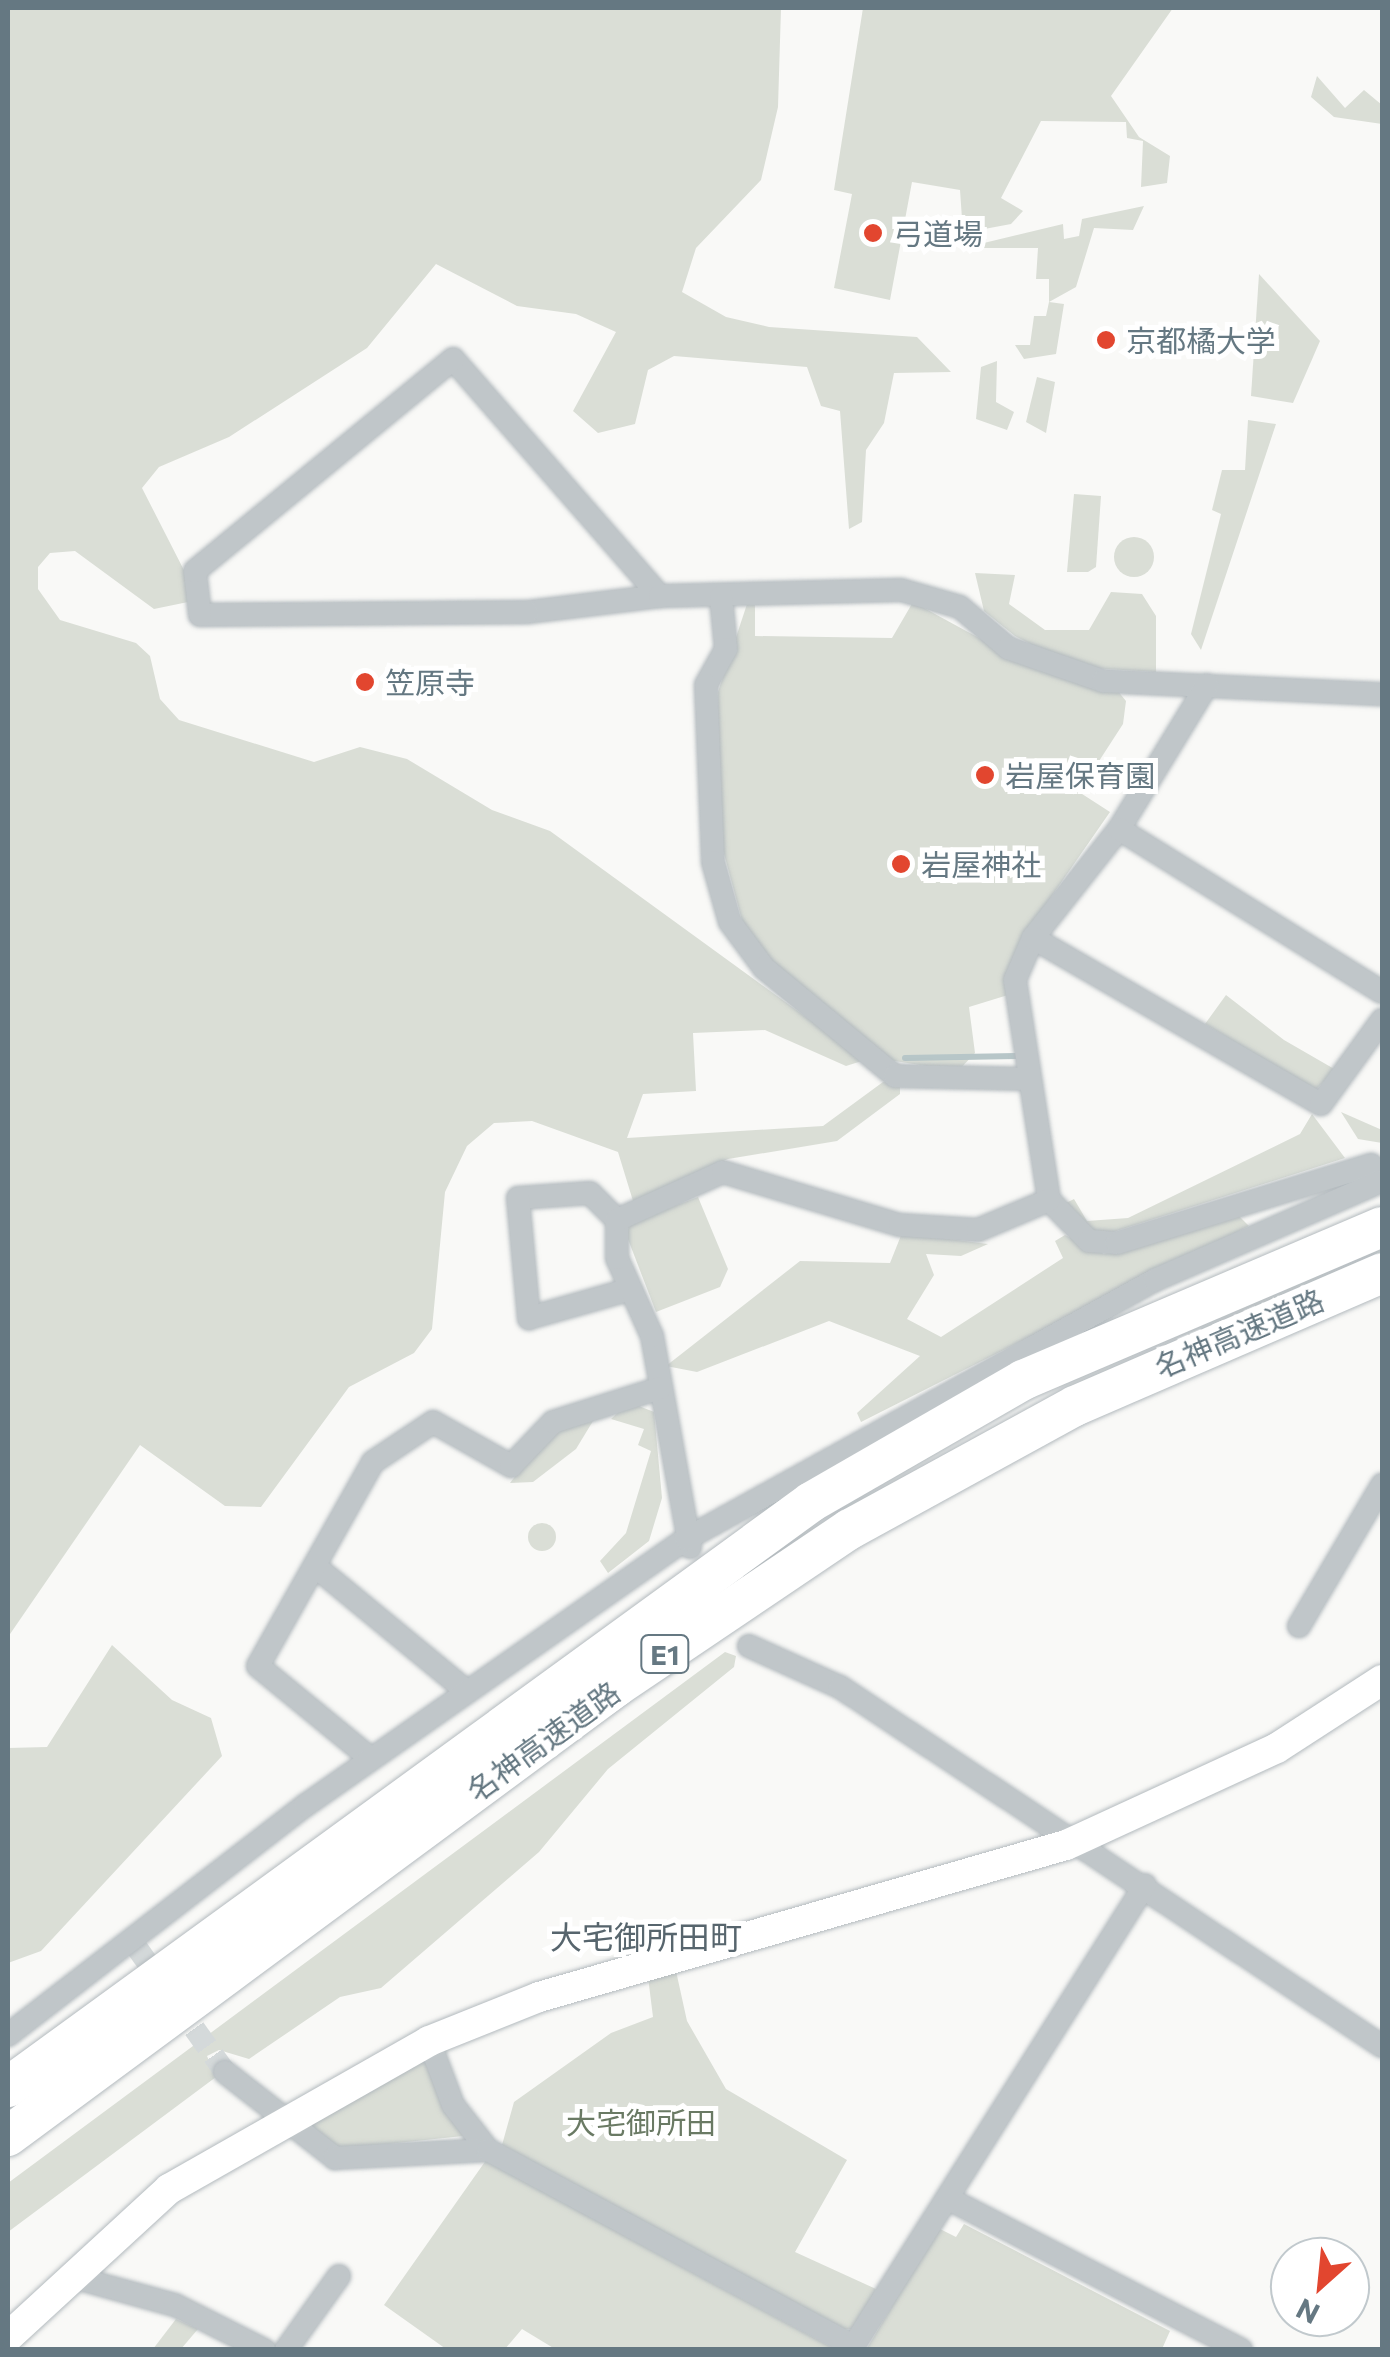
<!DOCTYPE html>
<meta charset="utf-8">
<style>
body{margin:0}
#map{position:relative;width:1390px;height:2357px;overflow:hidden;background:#f9f9f7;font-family:Commissioner,"Noto Sans JP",sans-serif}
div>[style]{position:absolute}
.green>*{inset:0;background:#daded6}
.round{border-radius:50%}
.stream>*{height:6px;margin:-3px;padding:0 3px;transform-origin:3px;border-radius:3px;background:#b7c6c8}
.street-tunnel>*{height:22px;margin-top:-11px;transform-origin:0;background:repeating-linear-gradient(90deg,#d4d9da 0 22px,transparent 0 33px)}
.roads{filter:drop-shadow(0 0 2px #b3babe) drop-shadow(0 0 2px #b3babe)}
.street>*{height:22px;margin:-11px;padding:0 11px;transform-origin:11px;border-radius:11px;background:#c0c6c9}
.secondary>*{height:30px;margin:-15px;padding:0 15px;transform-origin:15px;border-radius:15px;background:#fff}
.highway>*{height:40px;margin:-20px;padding:0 20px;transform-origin:20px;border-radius:20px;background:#fff}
.dots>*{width:28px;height:28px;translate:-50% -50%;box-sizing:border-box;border:5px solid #fff;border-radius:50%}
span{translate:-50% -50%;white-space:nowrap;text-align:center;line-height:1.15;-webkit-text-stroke:10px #fff;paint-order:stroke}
.shield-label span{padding:2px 8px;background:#fff;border:2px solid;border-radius:8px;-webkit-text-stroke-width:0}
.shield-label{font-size:28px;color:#657882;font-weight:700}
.poi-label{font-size:30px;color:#657882}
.left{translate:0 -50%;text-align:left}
.street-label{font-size:30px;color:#657882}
.park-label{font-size:30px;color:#6a7a64}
.neighbourhood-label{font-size:32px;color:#57656d}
.frame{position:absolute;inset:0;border:10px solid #657882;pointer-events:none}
.north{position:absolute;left:1270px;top:2237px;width:100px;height:100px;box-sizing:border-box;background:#fff;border:2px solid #c1c9cd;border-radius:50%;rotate:207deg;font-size:28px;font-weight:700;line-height:40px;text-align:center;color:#657882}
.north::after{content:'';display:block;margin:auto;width:35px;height:45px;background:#e2462f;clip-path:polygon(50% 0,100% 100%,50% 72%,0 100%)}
</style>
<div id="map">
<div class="green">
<i style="clip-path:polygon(8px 8px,781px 8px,778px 107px,761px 180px,696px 248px,682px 292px,726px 317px,769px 327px,917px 337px,951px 372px,894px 373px,884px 423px,866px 450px,862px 522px,849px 529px,840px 411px,821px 406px,807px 367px,674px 356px,648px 370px,635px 424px,598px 433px,573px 411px,616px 332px,576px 314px,517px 306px,436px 264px,367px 348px,229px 437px,159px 467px,142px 488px,190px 582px,188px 602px,154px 609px,75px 551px,50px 553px,38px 567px,38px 589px,60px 620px,136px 643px,150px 656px,160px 699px,179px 720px,314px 762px,360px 747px,407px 759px,492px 810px,550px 831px,865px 1060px,846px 1066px,765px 1030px,693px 1033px,696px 1091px,643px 1094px,627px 1138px,823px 1126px,883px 1082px,900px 1083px,900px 1094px,837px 1141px,728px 1159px,633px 1201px,618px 1152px,532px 1121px,494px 1123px,467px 1146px,445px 1192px,432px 1329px,414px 1353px,349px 1387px,261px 1507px,225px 1506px,140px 1445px,8px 1637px)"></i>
<i style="clip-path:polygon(863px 8px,1173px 8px,1111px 96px,1139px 137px,1170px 156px,1167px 183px,1141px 187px,1143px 141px,1127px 138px,1126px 122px,1041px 121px,1001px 198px,1023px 211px,1011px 224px,963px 233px,960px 190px,912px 182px,890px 300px,834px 288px,852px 194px,834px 190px)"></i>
<i style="clip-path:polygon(1317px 76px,1345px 108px,1364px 90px,1382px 105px,1382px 124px,1334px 117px,1311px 97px)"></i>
<i style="clip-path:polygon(1144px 206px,1133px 230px,1094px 228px,1076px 287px,1049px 302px,1064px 304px,1056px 354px,1024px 359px,1015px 345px,1030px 345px,1034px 316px,1046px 316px,1049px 302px,1049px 279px,1036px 279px,1038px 248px,963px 248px,1063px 224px,1064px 239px,1079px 236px,1082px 219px)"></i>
<i style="clip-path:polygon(1259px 274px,1320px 341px,1293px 403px,1251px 396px)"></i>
<i style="clip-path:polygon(997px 361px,996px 402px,1014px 412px,1007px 430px,976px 419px,981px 367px)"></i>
<i style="clip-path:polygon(1037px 377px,1055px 382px,1046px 433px,1026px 422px)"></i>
<i style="clip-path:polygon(1248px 420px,1276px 424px,1201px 650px,1191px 634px,1221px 514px,1212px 510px,1222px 470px,1245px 470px)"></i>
<i style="clip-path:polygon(1074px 494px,1101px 496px,1096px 567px,1088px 572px,1067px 572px)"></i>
<i class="round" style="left:1114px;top:537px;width:40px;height:40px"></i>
<i style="clip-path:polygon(975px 573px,1015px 575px,1009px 604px,1045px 630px,1089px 630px,1111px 592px,1142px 594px,1156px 616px,1156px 672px,1074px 667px,1015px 636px,984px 611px)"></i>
<i style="clip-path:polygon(913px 602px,1021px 661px,1117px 690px,1126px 701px,1123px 724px,1079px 792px,1110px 812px,1024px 936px,1008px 995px,969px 1007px,975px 1053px,958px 1071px,882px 1059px,779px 971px,743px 924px,719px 835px,718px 692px,747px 604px,755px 605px,755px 636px,892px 638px)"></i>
<i style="clip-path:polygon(1226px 995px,1284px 1040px,1336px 1070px,1315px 1090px,1205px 1024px)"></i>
<i style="clip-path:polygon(1341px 1112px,1382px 1130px,1382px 1143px,1358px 1139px)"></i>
<i style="clip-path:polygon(1312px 1114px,1345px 1158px,1110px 1233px,1088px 1230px,1064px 1204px,1074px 1199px,1087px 1221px,1128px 1218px,1300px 1134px)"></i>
<i style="clip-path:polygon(698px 1197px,728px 1269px,720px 1287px,656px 1312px,626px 1234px,632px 1222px)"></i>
<i style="clip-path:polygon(1239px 1216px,1249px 1226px,861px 1422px,857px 1413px,920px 1356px,829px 1321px,697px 1372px,666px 1366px,800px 1261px,890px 1263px,902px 1233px,988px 1244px,961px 1256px,926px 1254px,934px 1275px,907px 1319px,941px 1337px,1063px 1258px,1055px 1241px,1065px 1235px,1104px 1254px)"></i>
<i style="clip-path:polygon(629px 1402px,654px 1412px,662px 1498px,649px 1541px,608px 1573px,600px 1561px,626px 1533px,651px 1451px,638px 1445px,644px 1429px,611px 1419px)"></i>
<i style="clip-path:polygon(593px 1421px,576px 1449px,533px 1482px,510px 1483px,554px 1425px)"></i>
<i class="round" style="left:528px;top:1523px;width:28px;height:28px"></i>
<i style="clip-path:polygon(112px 1645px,172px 1700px,211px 1718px,222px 1756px,41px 1951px,8px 1963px,8px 1748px,47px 1747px)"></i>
<i style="clip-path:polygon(725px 1652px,736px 1656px,734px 1667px,608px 1769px,539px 1852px,381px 1988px,340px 1997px,249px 2059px,219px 2050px,207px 2056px,216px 2077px,8px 2232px,8px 2183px)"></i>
<i style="clip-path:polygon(676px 1971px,687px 2021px,726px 2089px,847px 2160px,795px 2252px,876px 2289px,855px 2329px,836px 2329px,502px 2145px,514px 2102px,611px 2033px,653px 2017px,648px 1977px)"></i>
<i style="clip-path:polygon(425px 2057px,463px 2136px,331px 2150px,294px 2124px)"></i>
<i style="clip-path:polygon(489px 2156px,625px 2236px,835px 2349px,555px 2349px,522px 2329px,505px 2349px,446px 2349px,384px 2305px)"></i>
<i style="clip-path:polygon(964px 2224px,1170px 2331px,1162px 2349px,866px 2350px,938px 2228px,956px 2237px)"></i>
<i style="clip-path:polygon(176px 2319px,198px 2329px,181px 2349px,153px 2349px)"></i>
</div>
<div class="stream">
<i style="left:905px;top:1058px;width:111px;rotate:-1deg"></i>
</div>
<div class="street-tunnel">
<i style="left:137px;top:1948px;width:152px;rotate:54.6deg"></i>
</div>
<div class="roads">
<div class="street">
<i style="left:453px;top:359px;width:315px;rotate:48.9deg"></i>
<i style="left:660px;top:596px;width:134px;rotate:173.1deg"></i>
<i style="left:527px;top:612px;width:327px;rotate:179.5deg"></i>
<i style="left:200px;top:615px;width:44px;rotate:-96.5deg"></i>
<i style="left:195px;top:571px;width:334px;rotate:-39.4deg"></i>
<i style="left:660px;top:596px;width:241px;rotate:-1.4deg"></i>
<i style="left:901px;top:590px;width:61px;rotate:16.1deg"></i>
<i style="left:960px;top:607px;width:63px;rotate:40.5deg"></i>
<i style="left:1008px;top:648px;width:101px;rotate:19.2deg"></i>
<i style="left:1103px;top:681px;width:279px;rotate:2.7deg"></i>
<i style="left:721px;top:597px;width:52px;rotate:84.5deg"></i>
<i style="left:726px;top:649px;width:41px;rotate:119.1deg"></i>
<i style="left:706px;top:685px;width:177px;rotate:87.7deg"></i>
<i style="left:713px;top:862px;width:62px;rotate:74.2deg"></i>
<i style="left:730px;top:922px;width:57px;rotate:53.5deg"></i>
<i style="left:764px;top:968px;width:170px;rotate:39.5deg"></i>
<i style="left:895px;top:1076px;width:134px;rotate:1.3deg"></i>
<i style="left:1207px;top:685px;width:169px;rotate:121.4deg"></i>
<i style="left:1119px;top:829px;width:139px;rotate:128.3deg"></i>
<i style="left:1033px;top:938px;width:46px;rotate:113.2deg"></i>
<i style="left:1015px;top:980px;width:223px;rotate:81.2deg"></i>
<i style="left:1049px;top:1200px;width:57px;rotate:45.7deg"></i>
<i style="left:1089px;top:1241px;width:28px;rotate:4deg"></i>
<i style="left:1117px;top:1243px;width:266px;rotate:-17.1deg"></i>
<i style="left:1119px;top:829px;width:309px;rotate:31.8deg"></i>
<i style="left:1033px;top:938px;width:332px;rotate:30deg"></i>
<i style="left:1321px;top:1104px;width:104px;rotate:-54deg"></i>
<i style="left:617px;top:1220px;width:38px;rotate:-135deg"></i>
<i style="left:590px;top:1193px;width:72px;rotate:176deg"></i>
<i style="left:518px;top:1198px;width:121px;rotate:84.8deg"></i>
<i style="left:529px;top:1318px;width:103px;rotate:-15.8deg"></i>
<i style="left:690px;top:1547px;width:214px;rotate:-100.2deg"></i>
<i style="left:652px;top:1336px;width:85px;rotate:-114.2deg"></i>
<i style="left:617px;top:1258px;width:38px;rotate:-90deg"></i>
<i style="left:617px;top:1220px;width:116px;rotate:-24.4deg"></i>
<i style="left:723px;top:1172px;width:185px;rotate:16.7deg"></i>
<i style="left:900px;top:1225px;width:78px;rotate:3.7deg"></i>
<i style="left:978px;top:1230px;width:77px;rotate:-22.9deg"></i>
<i style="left:316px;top:1567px;width:193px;rotate:39.5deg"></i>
<i style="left:1299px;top:1626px;width:164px;rotate:-59.5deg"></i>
<i style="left:749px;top:1646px;width:100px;rotate:24.3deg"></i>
<i style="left:840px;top:1687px;width:650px;rotate:33.52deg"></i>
<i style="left:370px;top:1758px;width:145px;rotate:-140.6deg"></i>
<i style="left:258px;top:1666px;width:234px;rotate:-60.6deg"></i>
<i style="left:373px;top:1462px;width:72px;rotate:-33.7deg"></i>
<i style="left:433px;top:1422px;width:90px;rotate:29.4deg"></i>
<i style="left:511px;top:1466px;width:61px;rotate:-46.3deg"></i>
<i style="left:553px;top:1422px;width:112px;rotate:-17.6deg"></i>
<i style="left:8px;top:2035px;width:376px;rotate:-37.7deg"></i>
<i style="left:306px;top:1805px;width:464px;rotate:-35deg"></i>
<i style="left:686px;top:1539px;width:536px;rotate:-28.91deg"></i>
<i style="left:1155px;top:1280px;width:248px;rotate:-23.6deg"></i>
<i style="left:429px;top:2041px;width:68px;rotate:69.4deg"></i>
<i style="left:453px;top:2105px;width:57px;rotate:52.1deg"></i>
<i style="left:225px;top:2072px;width:140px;rotate:38deg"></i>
<i style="left:335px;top:2158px;width:153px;rotate:-3deg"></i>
<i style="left:488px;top:2150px;width:414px;rotate:28.2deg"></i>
<i style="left:947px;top:2198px;width:331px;rotate:27.3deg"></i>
<i style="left:69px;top:2276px;width:110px;rotate:15.3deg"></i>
<i style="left:175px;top:2305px;width:100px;rotate:26.8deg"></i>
<i style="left:286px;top:2350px;width:91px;rotate:-54.4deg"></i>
<i style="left:851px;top:2350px;width:550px;rotate:-57.7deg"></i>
</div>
<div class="secondary">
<i style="left:8px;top:2337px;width:219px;rotate:-42.6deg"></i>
<i style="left:169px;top:2189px;width:299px;rotate:-29.6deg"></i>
<i style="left:429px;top:2041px;width:118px;rotate:-21.8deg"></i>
<i style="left:539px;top:1997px;width:548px;rotate:-16.09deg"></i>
<i style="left:1066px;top:1845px;width:232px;rotate:-24.7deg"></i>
<i style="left:1277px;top:1748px;width:125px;rotate:-32.9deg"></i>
</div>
<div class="highway">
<i style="left:8px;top:2087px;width:993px;rotate:-36.07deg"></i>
<i style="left:811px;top:1502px;width:245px;rotate:-29.9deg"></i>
<i style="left:1023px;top:1380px;width:390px;rotate:-23.1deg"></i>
<i style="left:8px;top:2136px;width:757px;rotate:-36.46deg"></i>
<i style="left:617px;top:1686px;width:281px;rotate:-34deg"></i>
<i style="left:850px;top:1529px;width:256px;rotate:-28.7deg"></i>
<i style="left:1075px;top:1406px;width:335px;rotate:-23.4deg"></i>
</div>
</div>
<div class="dots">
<i style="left:873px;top:233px;background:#e2462f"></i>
<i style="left:1106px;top:340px;background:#e2462f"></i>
<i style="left:365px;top:682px;background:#e2462f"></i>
<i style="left:985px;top:775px;background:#e2462f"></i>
<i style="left:901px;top:864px;background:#e2462f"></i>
</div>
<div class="shield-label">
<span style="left:665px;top:1654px">E1</span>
</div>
<div class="poi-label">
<span class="left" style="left:893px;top:233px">弓道場</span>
<span class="left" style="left:1126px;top:340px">京都橘大学</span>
<span class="left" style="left:385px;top:682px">笠原寺</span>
<span class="left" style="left:1005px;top:775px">岩屋保育園</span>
<span class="left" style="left:921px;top:864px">岩屋神社</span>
</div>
<div class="street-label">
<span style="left:1239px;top:1333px;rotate:-23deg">名神高速道路</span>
<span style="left:543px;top:1741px;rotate:-36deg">名神高速道路</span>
</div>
<div class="park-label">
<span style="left:641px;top:2122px">大宅御所田</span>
</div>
<div class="neighbourhood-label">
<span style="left:646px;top:1936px">大宅御所田町</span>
</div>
<div class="frame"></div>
<div class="north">N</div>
</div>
